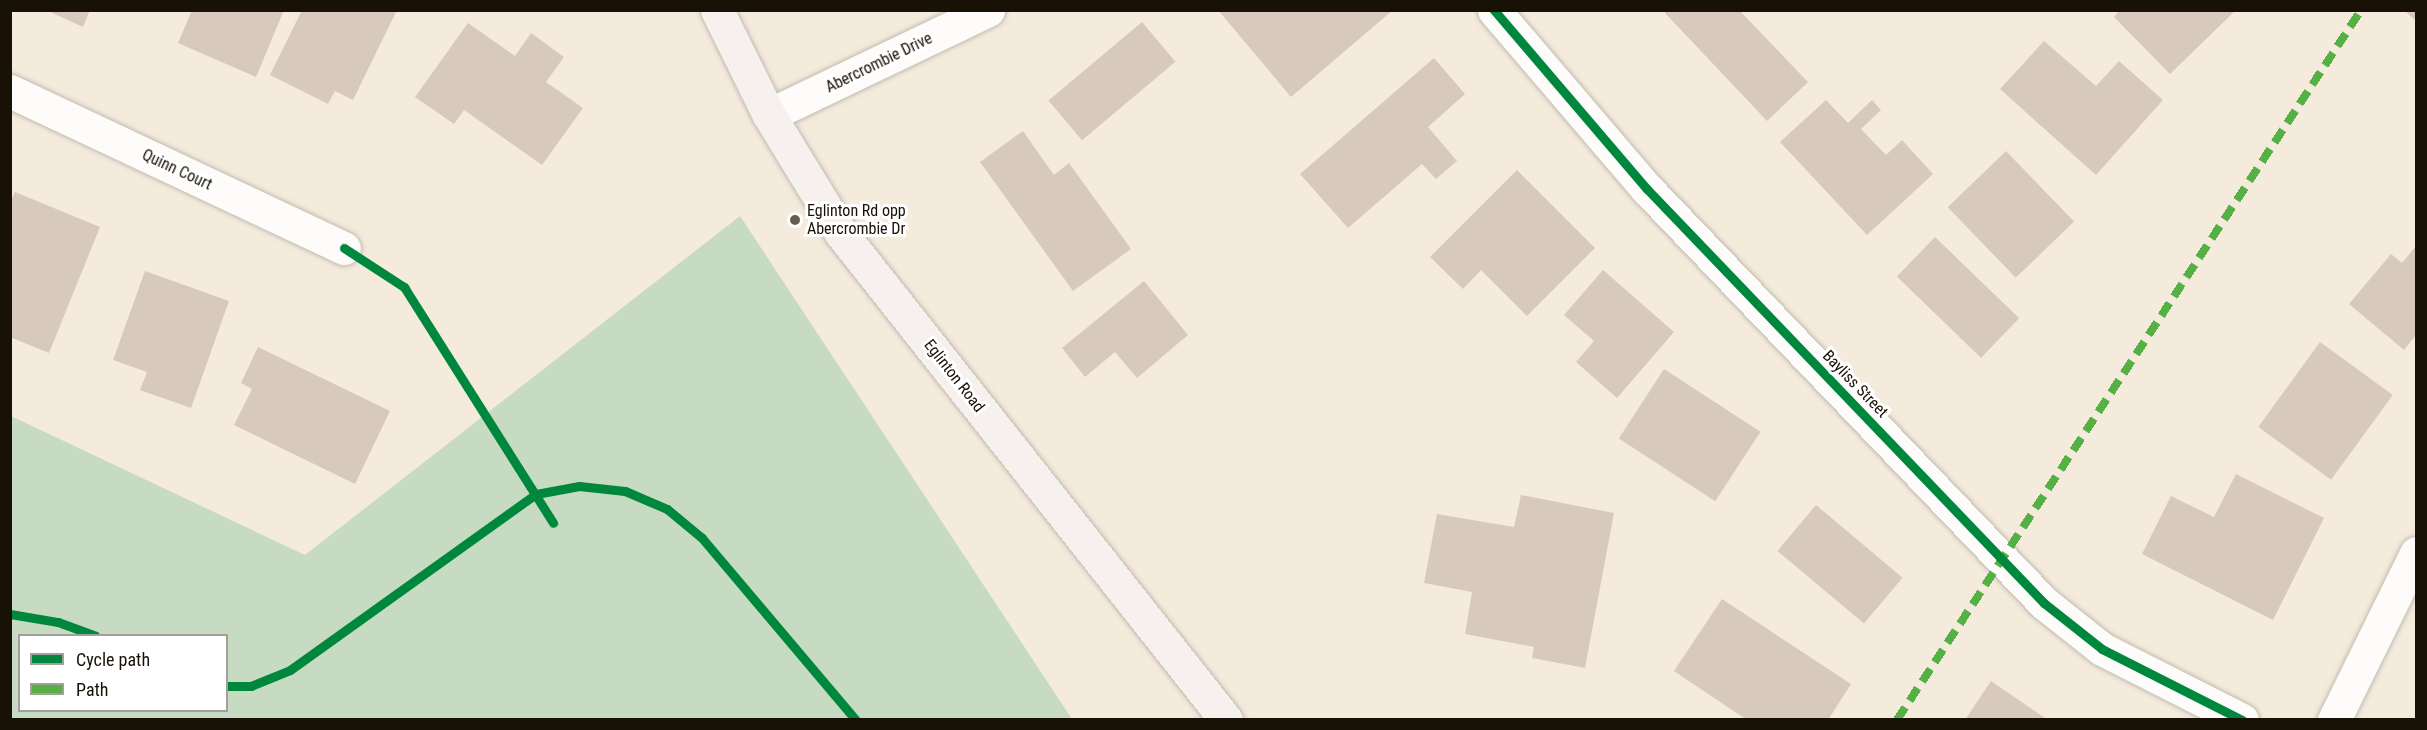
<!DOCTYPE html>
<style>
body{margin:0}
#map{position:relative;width:2427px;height:730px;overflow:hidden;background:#f4ebdd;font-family:"Roboto Condensed",sans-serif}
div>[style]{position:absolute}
.green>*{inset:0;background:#c7dbc2}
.building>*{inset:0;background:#d8c9bd;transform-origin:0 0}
.roads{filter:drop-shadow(0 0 2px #c2bbaf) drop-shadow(0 0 2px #c2bbaf)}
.minor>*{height:33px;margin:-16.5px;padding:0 16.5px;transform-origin:16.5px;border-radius:16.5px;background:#fdfcfa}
.secondary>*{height:33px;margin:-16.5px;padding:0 16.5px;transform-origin:16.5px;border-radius:16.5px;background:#f6f1ee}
.quiet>*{height:8px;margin-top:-4px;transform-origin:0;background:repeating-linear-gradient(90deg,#55b144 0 15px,transparent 0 23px)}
.cycleway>*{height:9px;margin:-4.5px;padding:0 4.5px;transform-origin:4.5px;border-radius:4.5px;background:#00873e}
.dots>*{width:16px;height:16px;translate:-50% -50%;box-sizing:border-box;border:3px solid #fff;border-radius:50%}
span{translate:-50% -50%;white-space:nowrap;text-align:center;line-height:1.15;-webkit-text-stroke:6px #fff;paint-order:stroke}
.street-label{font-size:16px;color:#171106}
.poi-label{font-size:16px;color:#171106}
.left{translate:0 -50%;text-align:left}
.frame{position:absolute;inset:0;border:12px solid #171106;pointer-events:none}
.legend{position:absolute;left:18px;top:634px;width:210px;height:78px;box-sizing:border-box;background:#fff;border:2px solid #a2a09b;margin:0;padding:8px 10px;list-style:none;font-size:18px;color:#171106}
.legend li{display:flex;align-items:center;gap:12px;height:30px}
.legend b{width:30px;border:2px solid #a2a09b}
</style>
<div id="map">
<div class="green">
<i style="clip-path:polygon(evenodd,740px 216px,1072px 719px,11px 719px,11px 416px,305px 555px,740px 216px,20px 636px,226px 636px,226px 710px,20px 710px,20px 636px)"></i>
</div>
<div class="building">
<i style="clip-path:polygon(46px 10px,90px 10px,83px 27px)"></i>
<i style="clip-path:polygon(192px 10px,284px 10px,256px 77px,178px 43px)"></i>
<i style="clip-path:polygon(302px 10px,397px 10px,353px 100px,335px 91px,328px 104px,270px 75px)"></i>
<i style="clip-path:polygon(1218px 10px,1393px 10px,1291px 97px)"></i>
<i style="clip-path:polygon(1667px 10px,1739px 10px,1808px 82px,1767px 121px,1665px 13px)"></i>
<i style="clip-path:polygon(2120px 10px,2236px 10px,2170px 74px,2114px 17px)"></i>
<i style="clip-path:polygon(2407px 10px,2416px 10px,2416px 21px,2406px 12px)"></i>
<i style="left:1142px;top:22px;width:52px;height:122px;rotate:50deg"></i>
<i style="clip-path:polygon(468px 23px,515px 56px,531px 33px,564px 57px,546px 82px,583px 108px,542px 165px,464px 110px,454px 124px,415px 97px)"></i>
<i style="clip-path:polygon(2044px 41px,2096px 86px,2119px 61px,2163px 100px,2096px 175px,2000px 89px)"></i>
<i style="clip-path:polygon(1434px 58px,1465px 94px,1428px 127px,1457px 161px,1436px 179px,1422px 164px,1348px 228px,1300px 174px)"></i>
<i style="clip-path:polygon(1826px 100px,1848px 123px,1872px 100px,1881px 110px,1861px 129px,1886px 155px,1902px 140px,1933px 174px,1867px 235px,1780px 142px)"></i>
<i style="clip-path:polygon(1023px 131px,1054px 175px,1069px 163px,1131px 249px,1073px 291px,980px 162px)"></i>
<i style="left:2006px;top:151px;width:98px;height:81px;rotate:46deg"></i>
<i style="clip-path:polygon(1517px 170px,1595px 248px,1527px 316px,1481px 270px,1463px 289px,1430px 257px)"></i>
<i style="clip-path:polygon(15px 192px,100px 227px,49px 353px,10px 337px,10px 202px)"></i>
<i style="left:1935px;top:237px;width:117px;height:55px;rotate:44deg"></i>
<i style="clip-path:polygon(2416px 246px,2416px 335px,2404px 350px,2349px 304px,2391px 254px,2402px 263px)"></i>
<i style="clip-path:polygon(1603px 270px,1674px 332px,1617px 398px,1576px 362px,1594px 341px,1564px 315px)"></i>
<i style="clip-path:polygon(145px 271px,229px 301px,191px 408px,140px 390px,147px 372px,113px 360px)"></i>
<i style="clip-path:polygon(1144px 281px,1188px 335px,1137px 378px,1115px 352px,1085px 377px,1062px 348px)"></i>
<i style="left:2320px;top:342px;width:90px;height:105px;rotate:36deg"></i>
<i style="clip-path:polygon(258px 347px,390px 411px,355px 484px,234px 425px,252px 389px,241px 383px)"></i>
<i style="left:1664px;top:369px;width:115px;height:83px;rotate:33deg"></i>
<i style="clip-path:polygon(2236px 474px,2324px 518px,2273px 620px,2142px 554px,2171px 496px,2214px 517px)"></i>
<i style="clip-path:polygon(1521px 495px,1614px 513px,1585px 668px,1532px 658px,1534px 647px,1465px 634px,1472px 592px,1424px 583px,1437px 514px,1514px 527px)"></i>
<i style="left:1816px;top:505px;width:113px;height:60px;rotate:40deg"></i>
<i style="clip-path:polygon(1722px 599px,1851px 684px,1828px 720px,1747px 720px,1674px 671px)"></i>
<i style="clip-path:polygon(1991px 681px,2048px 720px,1965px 720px)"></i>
</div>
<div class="roads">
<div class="minor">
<i style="left:1494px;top:10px;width:235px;rotate:49.5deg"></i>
<i style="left:1647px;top:189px;width:574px;rotate:46.2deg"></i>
<i style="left:2044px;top:603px;width:74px;rotate:38.4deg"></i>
<i style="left:2102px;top:649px;width:157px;rotate:26.9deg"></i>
<i style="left:10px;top:91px;width:369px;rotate:25.2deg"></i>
<i style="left:769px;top:115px;width:243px;rotate:-25.6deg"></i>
<i style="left:2334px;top:720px;width:186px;rotate:-63.8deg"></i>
</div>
<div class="secondary">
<i style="left:717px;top:10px;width:117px;rotate:63.7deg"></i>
<i style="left:769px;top:115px;width:138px;rotate:58.6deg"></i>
<i style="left:841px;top:233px;width:621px;rotate:51.67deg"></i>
</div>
</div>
<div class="quiet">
<i style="left:1897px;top:720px;width:848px;rotate:-56.83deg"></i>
</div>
<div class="cycleway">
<i style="left:1494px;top:10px;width:235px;rotate:49.5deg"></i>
<i style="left:1647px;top:189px;width:574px;rotate:46.2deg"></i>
<i style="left:2044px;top:603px;width:74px;rotate:38.4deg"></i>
<i style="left:2102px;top:649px;width:157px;rotate:26.9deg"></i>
<i style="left:344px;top:248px;width:72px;rotate:33deg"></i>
<i style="left:404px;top:287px;width:279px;rotate:57.7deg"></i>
<i style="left:10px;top:614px;width:49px;rotate:9.5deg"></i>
<i style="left:58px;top:622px;width:40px;rotate:20.2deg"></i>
<i style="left:226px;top:686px;width:25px"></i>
<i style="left:251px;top:686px;width:42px;rotate:-22.3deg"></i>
<i style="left:290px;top:670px;width:302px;rotate:-35.6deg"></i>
<i style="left:536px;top:494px;width:44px;rotate:-10.5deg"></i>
<i style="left:579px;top:486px;width:46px;rotate:6.2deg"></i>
<i style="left:625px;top:491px;width:46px;rotate:23.2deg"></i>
<i style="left:667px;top:509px;width:45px;rotate:39.6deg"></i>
<i style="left:702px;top:538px;width:238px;rotate:49.8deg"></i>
</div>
<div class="dots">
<i style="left:795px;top:220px;background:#645d51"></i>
</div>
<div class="street-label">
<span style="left:879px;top:63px;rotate:-26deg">Abercrombie Drive</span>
<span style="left:177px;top:170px;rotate:25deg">Quinn Court</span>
<span style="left:954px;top:376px;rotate:52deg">Eglinton Road</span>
<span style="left:1855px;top:384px;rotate:46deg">Bayliss Street</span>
</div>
<div class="poi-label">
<span class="left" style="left:807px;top:220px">Eglinton Rd opp<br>Abercrombie Dr</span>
</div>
<div class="frame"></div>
<ul class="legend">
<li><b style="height:8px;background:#00873e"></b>Cycle path</li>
<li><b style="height:8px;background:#55b144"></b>Path</li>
</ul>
</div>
